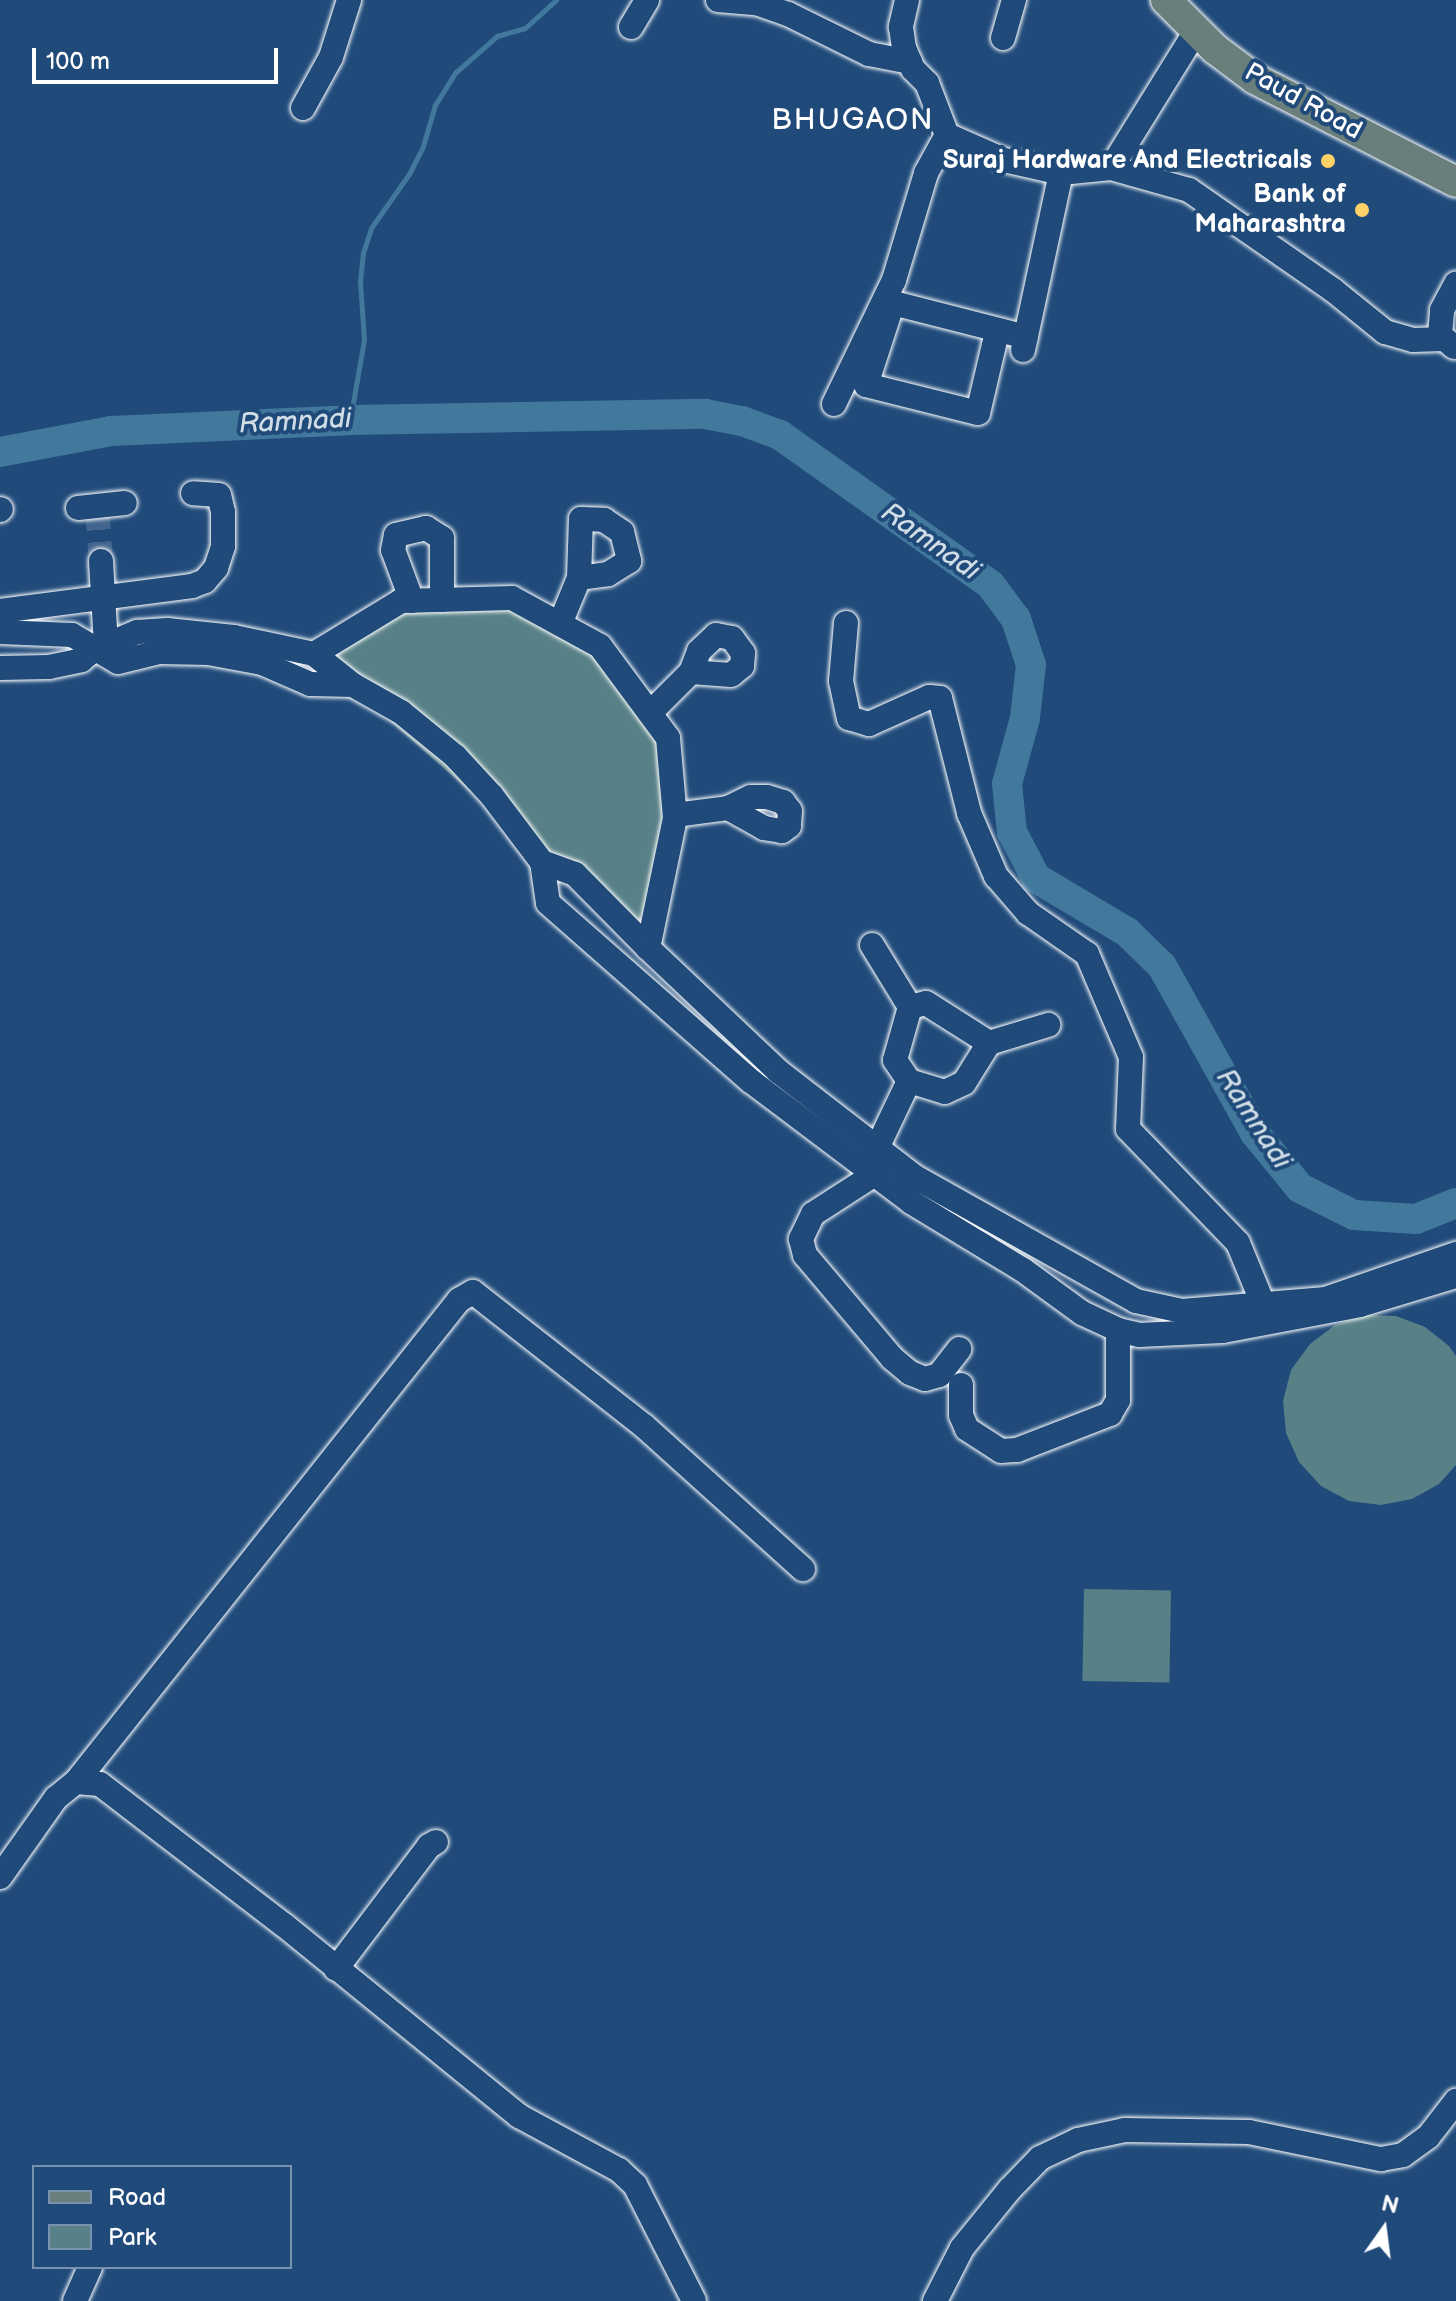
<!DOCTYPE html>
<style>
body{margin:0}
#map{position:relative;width:1456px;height:2301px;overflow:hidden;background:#1f4a7a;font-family:"Balsamiq Sans",sans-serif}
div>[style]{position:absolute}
.green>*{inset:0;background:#588187;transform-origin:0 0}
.stream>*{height:5px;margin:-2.5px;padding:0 2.5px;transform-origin:2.5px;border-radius:2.5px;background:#41789c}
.river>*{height:30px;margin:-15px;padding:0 15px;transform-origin:15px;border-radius:15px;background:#41789c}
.minor-tunnel>*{height:24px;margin-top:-12px;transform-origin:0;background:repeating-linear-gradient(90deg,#41658e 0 24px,transparent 0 36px)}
.roads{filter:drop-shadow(0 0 2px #fff) drop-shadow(0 0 2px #fff)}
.minor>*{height:24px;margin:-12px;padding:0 12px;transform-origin:12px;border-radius:12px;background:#1f4a7a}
.major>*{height:30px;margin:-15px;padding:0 15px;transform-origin:15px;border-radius:15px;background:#6a7f7c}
.dots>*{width:22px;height:22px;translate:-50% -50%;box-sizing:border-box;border:4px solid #1f4a7a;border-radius:50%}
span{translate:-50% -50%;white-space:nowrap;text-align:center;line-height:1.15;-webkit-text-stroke:8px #1f4a7a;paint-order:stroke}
.street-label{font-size:26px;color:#fff}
.poi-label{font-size:26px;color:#fff;font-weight:700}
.right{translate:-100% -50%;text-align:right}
.water-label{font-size:28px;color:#d0dde6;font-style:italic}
.quarter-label{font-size:30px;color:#fff;letter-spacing:2px}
.legend{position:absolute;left:32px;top:2165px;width:260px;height:104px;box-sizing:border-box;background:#1f4a7a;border:2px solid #7992af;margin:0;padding:10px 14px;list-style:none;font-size:24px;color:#fff}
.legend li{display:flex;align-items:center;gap:16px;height:40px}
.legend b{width:40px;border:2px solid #7992af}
.north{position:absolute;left:1344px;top:2189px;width:80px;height:80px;-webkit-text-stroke:6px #1f4a7a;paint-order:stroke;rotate:14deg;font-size:22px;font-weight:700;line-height:32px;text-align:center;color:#fff}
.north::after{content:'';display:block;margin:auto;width:28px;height:36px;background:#fff;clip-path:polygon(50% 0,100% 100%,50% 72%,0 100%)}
.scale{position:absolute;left:32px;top:48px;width:246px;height:36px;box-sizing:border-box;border:4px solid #fff;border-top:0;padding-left:10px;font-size:24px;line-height:28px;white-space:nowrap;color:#fff;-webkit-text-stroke:6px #1f4a7a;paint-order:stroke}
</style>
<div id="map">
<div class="green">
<i style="clip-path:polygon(512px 598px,600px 646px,668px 738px,675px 818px,648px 948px,314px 654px,401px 601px)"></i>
<i style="clip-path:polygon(1365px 1315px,1396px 1316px,1425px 1327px,1449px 1346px,1456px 1356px,1456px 1465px,1439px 1484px,1412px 1499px,1381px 1505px,1349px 1501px,1321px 1486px,1299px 1462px,1286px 1433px,1283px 1401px,1291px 1370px,1310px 1344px,1335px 1325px)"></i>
<i style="left:1084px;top:1589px;width:87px;height:92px;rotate:1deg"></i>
</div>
<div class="stream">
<i style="left:350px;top:420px;width:81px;rotate:-80.1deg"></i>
<i style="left:364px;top:340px;width:59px;rotate:-93.9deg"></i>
<i style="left:360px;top:281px;width:28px;rotate:-84deg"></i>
<i style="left:363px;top:253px;width:26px;rotate:-72deg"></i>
<i style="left:371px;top:228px;width:66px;rotate:-54.9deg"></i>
<i style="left:409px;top:174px;width:31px;rotate:-63deg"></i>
<i style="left:423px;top:146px;width:43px;rotate:-73.7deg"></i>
<i style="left:435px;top:105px;width:39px;rotate:-58deg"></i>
<i style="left:456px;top:72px;width:55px;rotate:-41.3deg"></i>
<i style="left:497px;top:36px;width:29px;rotate:-16deg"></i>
<i style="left:525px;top:28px;width:42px;rotate:-42.1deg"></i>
</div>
<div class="river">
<i style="left:0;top:452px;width:113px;rotate:-10.7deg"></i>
<i style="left:111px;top:431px;width:239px;rotate:-2.6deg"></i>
<i style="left:350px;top:420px;width:355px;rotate:-1deg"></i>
<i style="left:705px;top:414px;width:38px;rotate:11deg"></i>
<i style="left:742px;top:421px;width:40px;rotate:20.2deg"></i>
<i style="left:780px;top:435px;width:257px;rotate:35.4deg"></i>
<i style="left:990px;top:584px;width:44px;rotate:53.4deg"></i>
<i style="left:1016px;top:619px;width:48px;rotate:71.9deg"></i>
<i style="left:1031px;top:665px;width:53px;rotate:96.5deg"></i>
<i style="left:1025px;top:718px;width:68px;rotate:105.3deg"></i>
<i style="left:1007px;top:784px;width:48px;rotate:84.1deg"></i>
<i style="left:1012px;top:832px;width:52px;rotate:62.4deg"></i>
<i style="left:1036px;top:878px;width:106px;rotate:30.7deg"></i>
<i style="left:1127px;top:932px;width:49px;rotate:44.2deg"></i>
<i style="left:1162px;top:966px;width:191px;rotate:60.9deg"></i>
<i style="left:1255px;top:1133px;width:71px;rotate:50.7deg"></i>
<i style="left:1300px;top:1188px;width:60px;rotate:26.6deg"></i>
<i style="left:1354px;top:1215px;width:62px;rotate:3.7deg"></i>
<i style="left:1416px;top:1219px;width:43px;rotate:-21.8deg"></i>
</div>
<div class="minor-tunnel">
<i style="left:97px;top:506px;width:55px;rotate:85.8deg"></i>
</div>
<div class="roads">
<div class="minor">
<i style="left:718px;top:0;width:38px;rotate:5deg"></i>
<i style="left:756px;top:3px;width:34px;rotate:19deg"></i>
<i style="left:788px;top:14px;width:90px;rotate:26.3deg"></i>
<i style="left:869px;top:54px;width:42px;rotate:11deg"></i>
<i style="left:907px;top:0;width:28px;rotate:103deg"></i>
<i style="left:901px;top:27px;width:21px;rotate:82deg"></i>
<i style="left:904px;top:48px;width:23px;rotate:67deg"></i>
<i style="left:913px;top:69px;width:20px;rotate:45deg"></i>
<i style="left:927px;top:83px;width:56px;rotate:69deg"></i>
<i style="left:947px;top:135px;width:62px;rotate:23.7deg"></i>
<i style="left:1004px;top:160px;width:58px;rotate:12.8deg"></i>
<i style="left:1061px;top:173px;width:50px;rotate:-5.7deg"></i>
<i style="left:631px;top:27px;width:31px;rotate:-59deg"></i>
<i style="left:1196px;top:31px;width:161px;rotate:121.8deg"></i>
<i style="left:1111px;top:168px;width:81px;rotate:15.8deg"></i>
<i style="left:1189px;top:190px;width:175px;rotate:34.8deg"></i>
<i style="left:1333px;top:290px;width:67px;rotate:38.9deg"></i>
<i style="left:1385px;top:332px;width:29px;rotate:16deg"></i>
<i style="left:1413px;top:340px;width:31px;rotate:-2deg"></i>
<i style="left:1003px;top:38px;width:40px;rotate:-74deg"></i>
<i style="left:303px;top:108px;width:58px;rotate:-61.2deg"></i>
<i style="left:331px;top:57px;width:60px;rotate:-72.5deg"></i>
<i style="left:997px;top:332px;width:83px;rotate:103.2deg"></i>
<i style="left:978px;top:413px;width:115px;rotate:-166deg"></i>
<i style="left:866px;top:385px;width:81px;rotate:-72deg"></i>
<i style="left:891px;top:308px;width:7px;rotate:-34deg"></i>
<i style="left:897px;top:304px;width:133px;rotate:14.3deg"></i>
<i style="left:1454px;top:347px;width:18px;rotate:-139deg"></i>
<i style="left:1440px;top:335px;width:25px;rotate:-85deg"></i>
<i style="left:1442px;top:310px;width:30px;rotate:-62deg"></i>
<i style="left:1023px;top:350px;width:181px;rotate:-77.9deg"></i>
<i style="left:834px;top:404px;width:138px;rotate:-64.2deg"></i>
<i style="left:894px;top:280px;width:112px;rotate:-73.3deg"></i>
<i style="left:926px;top:173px;width:43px;rotate:-61.1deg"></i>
<i style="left:78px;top:508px;width:47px;rotate:-6.1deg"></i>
<i style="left:0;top:510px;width:1px;rotate:-45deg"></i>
<i style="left:101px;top:561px;width:84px;rotate:86.6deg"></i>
<i style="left:412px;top:601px;width:54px;rotate:-110.4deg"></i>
<i style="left:393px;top:550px;width:15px;rotate:-79deg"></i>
<i style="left:396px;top:535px;width:31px;rotate:-13deg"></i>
<i style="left:426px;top:528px;width:19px;rotate:32deg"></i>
<i style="left:442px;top:538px;width:62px;rotate:90deg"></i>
<i style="left:0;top:611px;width:194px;rotate:-7.4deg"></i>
<i style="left:192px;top:586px;width:14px;rotate:-21deg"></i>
<i style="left:205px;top:581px;width:17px;rotate:-50deg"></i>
<i style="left:216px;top:568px;width:23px;rotate:-72deg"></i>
<i style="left:223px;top:546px;width:34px;rotate:-90deg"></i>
<i style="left:223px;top:512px;width:17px;rotate:-103deg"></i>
<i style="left:219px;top:495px;width:26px;rotate:-176deg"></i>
<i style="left:846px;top:623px;width:58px;rotate:94.9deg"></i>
<i style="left:841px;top:681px;width:38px;rotate:78deg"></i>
<i style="left:849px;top:718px;width:21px;rotate:17deg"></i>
<i style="left:869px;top:724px;width:66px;rotate:-24.2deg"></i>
<i style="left:929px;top:697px;width:11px;rotate:5deg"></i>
<i style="left:940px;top:698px;width:119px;rotate:75.8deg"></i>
<i style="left:969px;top:813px;width:69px;rotate:66.8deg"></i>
<i style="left:996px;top:876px;width:49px;rotate:49.1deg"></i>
<i style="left:1028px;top:913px;width:72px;rotate:34.8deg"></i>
<i style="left:1087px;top:954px;width:112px;rotate:66.9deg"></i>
<i style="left:1131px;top:1057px;width:72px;rotate:92.4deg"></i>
<i style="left:1128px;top:1129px;width:158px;rotate:46deg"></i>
<i style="left:1238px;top:1243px;width:66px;rotate:67.7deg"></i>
<i style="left:560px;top:624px;width:50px;rotate:-67.6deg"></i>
<i style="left:579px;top:578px;width:59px;rotate:-88.1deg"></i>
<i style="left:581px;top:519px;width:23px;rotate:2deg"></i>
<i style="left:604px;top:520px;width:22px;rotate:34deg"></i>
<i style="left:622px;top:532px;width:30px;rotate:76deg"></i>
<i style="left:629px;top:561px;width:25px;rotate:148deg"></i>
<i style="left:608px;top:574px;width:29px;rotate:172deg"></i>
<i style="left:0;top:632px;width:72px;rotate:2.4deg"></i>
<i style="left:72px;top:635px;width:53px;rotate:30.4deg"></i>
<i style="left:118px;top:662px;width:42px;rotate:-13.7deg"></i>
<i style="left:159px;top:652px;width:49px;rotate:1.2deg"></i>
<i style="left:208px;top:653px;width:55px;rotate:10.5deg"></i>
<i style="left:262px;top:663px;width:52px;rotate:23.6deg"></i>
<i style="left:310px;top:684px;width:43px;rotate:1.3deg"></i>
<i style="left:314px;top:654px;width:102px;rotate:-31.3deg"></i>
<i style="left:401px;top:601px;width:111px;rotate:-1.5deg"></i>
<i style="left:512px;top:598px;width:100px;rotate:28.6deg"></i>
<i style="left:600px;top:646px;width:114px;rotate:53.5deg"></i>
<i style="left:668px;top:738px;width:80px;rotate:85deg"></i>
<i style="left:675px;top:818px;width:133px;rotate:101.7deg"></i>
<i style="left:0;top:668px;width:49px;rotate:-1.2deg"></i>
<i style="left:49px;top:667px;width:33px;rotate:-12deg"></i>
<i style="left:81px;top:660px;width:16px;rotate:-38deg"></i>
<i style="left:94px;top:650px;width:47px;rotate:-22.7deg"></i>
<i style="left:137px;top:632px;width:30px;rotate:-4deg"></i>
<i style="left:167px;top:630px;width:67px;rotate:6deg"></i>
<i style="left:234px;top:637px;width:82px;rotate:12deg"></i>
<i style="left:314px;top:654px;width:50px;rotate:38.5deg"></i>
<i style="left:353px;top:685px;width:55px;rotate:29.4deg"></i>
<i style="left:401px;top:712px;width:70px;rotate:39.2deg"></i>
<i style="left:455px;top:756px;width:54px;rotate:47.2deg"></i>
<i style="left:492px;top:796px;width:83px;rotate:52.9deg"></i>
<i style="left:542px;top:862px;width:41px;rotate:81.7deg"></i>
<i style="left:548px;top:903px;width:271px;rotate:41.3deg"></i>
<i style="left:752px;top:1082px;width:199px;rotate:37deg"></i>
<i style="left:911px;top:1202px;width:131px;rotate:31.3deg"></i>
<i style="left:1023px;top:1270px;width:73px;rotate:36.1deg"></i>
<i style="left:1082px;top:1313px;width:40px;rotate:25deg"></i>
<i style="left:1118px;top:1330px;width:22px;rotate:13deg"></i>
<i style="left:1139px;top:1335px;width:84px;rotate:-2.7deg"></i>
<i style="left:1223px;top:1331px;width:139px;rotate:-10.7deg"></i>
<i style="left:1360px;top:1305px;width:100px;rotate:-16.8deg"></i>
<i style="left:650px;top:713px;width:58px;rotate:-45deg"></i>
<i style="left:691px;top:672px;width:22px;rotate:-69deg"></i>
<i style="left:699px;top:651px;width:23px;rotate:-43deg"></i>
<i style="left:716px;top:635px;width:16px;rotate:11deg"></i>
<i style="left:732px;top:638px;width:19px;rotate:54deg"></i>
<i style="left:743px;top:653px;width:13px;rotate:94deg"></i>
<i style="left:742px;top:666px;width:14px;rotate:141deg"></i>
<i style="left:731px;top:675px;width:40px;rotate:-175.7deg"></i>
<i style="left:675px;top:815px;width:53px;rotate:-7.5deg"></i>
<i style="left:728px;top:808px;width:25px;rotate:-26deg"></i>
<i style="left:751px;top:797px;width:16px"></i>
<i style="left:767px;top:797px;width:17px;rotate:17deg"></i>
<i style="left:783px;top:802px;width:11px;rotate:52deg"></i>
<i style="left:790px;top:811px;width:15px;rotate:94deg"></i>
<i style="left:789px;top:826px;width:9px;rotate:144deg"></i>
<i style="left:782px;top:831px;width:18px;rotate:-171deg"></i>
<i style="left:764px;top:828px;width:41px;rotate:-150.9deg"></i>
<i style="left:542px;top:862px;width:35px;rotate:20deg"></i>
<i style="left:575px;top:874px;width:104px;rotate:45.4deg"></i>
<i style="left:648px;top:948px;width:179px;rotate:43.4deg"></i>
<i style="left:778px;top:1071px;width:173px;rotate:37.7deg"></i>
<i style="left:915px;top:1177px;width:253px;rotate:29.3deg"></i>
<i style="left:1136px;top:1301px;width:47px;rotate:12.3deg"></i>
<i style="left:1182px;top:1311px;width:144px;rotate:-4.8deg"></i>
<i style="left:1325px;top:1299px;width:139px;rotate:-19deg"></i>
<i style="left:872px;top:945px;width:73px;rotate:58.5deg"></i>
<i style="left:989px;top:1043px;width:62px;rotate:-17deg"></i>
<i style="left:877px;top:1148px;width:74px;rotate:-64.5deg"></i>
<i style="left:909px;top:1081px;width:25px;rotate:-124deg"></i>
<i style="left:895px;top:1060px;width:55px;rotate:-74.2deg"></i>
<i style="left:910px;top:1007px;width:16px;rotate:-14deg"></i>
<i style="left:926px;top:1003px;width:75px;rotate:32.4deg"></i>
<i style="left:989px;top:1043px;width:47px;rotate:122deg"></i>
<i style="left:964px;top:1083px;width:21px;rotate:155deg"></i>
<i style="left:945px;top:1092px;width:38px;rotate:-163deg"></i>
<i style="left:875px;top:1174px;width:74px;rotate:147.2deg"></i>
<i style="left:813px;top:1214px;width:28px;rotate:116deg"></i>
<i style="left:801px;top:1239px;width:16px;rotate:76deg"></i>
<i style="left:805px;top:1255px;width:135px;rotate:49.8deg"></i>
<i style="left:892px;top:1358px;width:23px;rotate:40deg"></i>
<i style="left:910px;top:1373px;width:16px;rotate:22deg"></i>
<i style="left:925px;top:1379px;width:15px;rotate:-16deg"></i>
<i style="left:939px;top:1375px;width:33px;rotate:-52deg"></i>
<i style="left:961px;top:1385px;width:30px;rotate:90deg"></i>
<i style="left:961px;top:1415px;width:15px;rotate:67deg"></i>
<i style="left:967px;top:1429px;width:40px;rotate:32.9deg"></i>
<i style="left:1001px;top:1451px;width:16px;rotate:-4deg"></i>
<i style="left:1017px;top:1450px;width:100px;rotate:-21.2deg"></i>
<i style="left:1110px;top:1414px;width:16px;rotate:-60deg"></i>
<i style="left:1118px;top:1400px;width:70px;rotate:-90deg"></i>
<i style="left:76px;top:1782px;width:616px;rotate:-51.53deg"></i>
<i style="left:459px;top:1300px;width:16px;rotate:-30deg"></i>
<i style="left:473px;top:1292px;width:217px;rotate:38.1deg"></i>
<i style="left:644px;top:1426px;width:214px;rotate:42deg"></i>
<i style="left:0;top:1877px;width:97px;rotate:-54.7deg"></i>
<i style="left:56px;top:1798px;width:26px;rotate:-39deg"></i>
<i style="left:76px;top:1782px;width:24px;rotate:5deg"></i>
<i style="left:100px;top:1784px;width:232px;rotate:37.5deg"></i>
<i style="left:284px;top:1925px;width:303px;rotate:39.1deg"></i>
<i style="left:519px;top:2116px;width:114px;rotate:28.4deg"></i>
<i style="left:619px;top:2170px;width:22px;rotate:43deg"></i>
<i style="left:635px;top:2185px;width:130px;rotate:63deg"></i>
<i style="left:336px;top:1969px;width:154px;rotate:-52.9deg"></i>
<i style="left:429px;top:1846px;width:8px;rotate:-30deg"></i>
<i style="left:75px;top:2301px;width:37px;rotate:-66deg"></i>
<i style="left:935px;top:2301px;width:59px;rotate:-63deg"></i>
<i style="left:962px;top:2248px;width:76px;rotate:-50.9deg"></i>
<i style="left:1010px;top:2189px;width:43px;rotate:-45.9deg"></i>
<i style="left:1040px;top:2158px;width:42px;rotate:-25.3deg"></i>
<i style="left:1078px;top:2140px;width:48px;rotate:-12deg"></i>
<i style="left:1125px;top:2130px;width:124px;rotate:0.9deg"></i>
<i style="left:1249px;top:2132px;width:135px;rotate:11.6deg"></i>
<i style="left:1381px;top:2159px;width:22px;rotate:-10deg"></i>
<i style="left:1403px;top:2155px;width:31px;rotate:-36deg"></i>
<i style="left:1428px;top:2137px;width:46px;rotate:-52.1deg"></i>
</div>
<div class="major">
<i style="left:1166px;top:0;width:69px;rotate:45deg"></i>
<i style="left:1215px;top:49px;width:50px;rotate:36.9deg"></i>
<i style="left:1255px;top:79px;width:226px;rotate:27.1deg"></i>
</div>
</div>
<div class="dots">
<i style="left:1328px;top:161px;background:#ffd166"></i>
<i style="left:1362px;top:210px;background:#ffd166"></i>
</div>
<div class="street-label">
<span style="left:1303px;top:102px;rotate:29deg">Paud Road</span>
</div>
<div class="poi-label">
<span class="right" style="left:1312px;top:161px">Suraj Hardware And Electricals</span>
<span class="right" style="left:1346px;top:210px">Bank of<br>Maharashtra</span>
</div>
<div class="water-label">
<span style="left:295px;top:422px;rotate:-3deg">Ramnadi</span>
<span style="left:930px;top:542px;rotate:35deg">Ramnadi</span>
<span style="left:1253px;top:1119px;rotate:57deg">Ramnadi</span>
</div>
<div class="quarter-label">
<span style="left:853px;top:120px">BHUGAON</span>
</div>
<ul class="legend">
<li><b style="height:10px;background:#6a7f7c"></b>Road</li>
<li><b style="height:22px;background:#588187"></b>Park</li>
</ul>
<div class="north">N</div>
<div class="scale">100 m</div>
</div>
